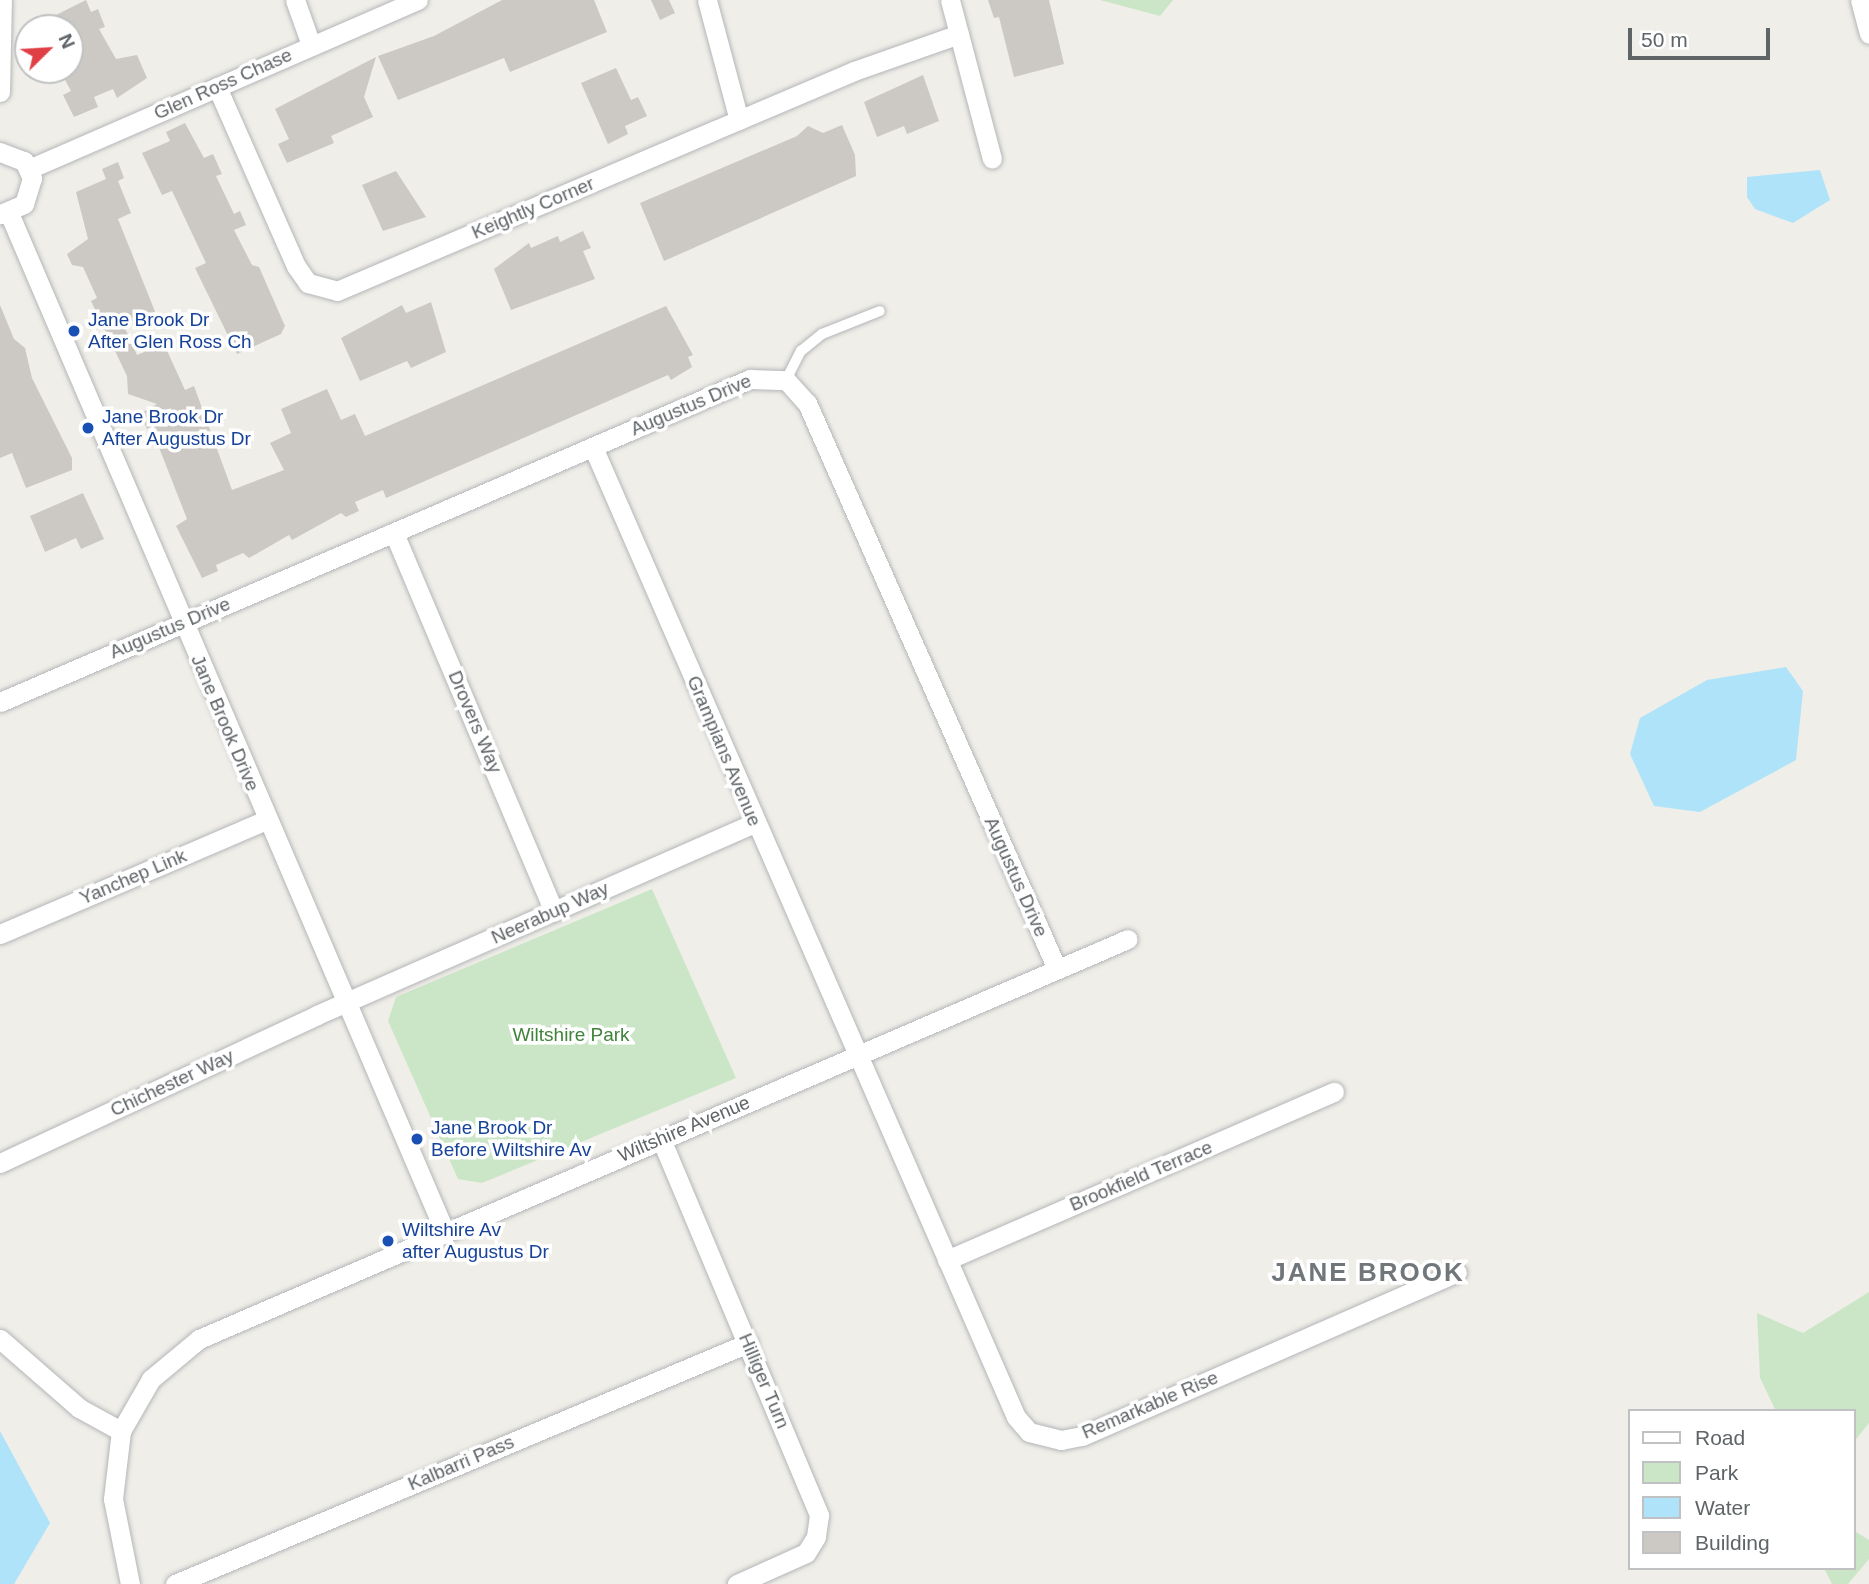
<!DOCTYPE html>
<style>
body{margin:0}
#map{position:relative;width:1869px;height:1584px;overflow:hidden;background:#f0eee8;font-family:Arial,sans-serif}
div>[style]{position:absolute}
.green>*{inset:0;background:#cbe6c7}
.water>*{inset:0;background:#aee3fa}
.building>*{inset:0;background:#ccc9c4}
.roads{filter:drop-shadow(0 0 2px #b3b6b9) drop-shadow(0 0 2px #b3b6b9)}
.service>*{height:10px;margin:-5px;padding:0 5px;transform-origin:5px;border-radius:5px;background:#fff}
.minor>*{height:19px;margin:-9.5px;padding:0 9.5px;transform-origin:9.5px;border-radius:9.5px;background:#fff}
.dots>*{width:19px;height:19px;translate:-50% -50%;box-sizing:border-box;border:4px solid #fff;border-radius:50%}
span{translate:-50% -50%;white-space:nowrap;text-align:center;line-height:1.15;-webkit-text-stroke:7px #fff;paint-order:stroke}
.street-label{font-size:19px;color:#5f6467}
.transit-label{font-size:19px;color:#164399}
.left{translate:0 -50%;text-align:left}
.park-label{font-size:19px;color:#40833b}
.district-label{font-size:26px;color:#707679;font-weight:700;letter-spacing:2px}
.legend{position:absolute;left:1628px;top:1409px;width:228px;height:161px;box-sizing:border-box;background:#fff;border:2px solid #bfc1c2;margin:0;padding:9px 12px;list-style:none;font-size:21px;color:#5f6467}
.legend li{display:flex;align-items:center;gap:14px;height:35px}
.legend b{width:35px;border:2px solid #bfc1c2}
.north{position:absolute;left:14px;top:14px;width:70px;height:70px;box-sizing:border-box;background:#fff;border:2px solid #bfc1c2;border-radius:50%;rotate:66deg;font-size:19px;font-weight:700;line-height:28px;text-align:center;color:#5f6467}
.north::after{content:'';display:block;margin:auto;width:24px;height:32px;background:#e03f46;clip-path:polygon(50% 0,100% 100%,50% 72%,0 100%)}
.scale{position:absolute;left:1628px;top:28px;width:142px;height:32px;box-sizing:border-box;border:4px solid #5f6467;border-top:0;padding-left:9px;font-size:21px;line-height:24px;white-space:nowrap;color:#5f6467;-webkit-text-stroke:5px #fff;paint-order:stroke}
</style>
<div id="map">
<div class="green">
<i style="clip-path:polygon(1100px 0,1173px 0,1160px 16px)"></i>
<i style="clip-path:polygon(652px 889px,736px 1078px,482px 1183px,458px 1179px,388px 1021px,396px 997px)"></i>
<i style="clip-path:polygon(1869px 1292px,1869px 1423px,1853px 1443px,1853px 1411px,1776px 1411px,1760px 1378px,1757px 1313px,1803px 1333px)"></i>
<i style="clip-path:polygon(1853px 1530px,1869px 1540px,1869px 1559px,1848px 1584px,1832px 1584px,1824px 1568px,1853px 1568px)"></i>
</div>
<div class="water">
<i style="clip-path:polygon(1820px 170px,1830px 200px,1793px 223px,1755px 209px,1747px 197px,1747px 177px)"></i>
<i style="clip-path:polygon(1786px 667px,1803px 691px,1796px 760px,1700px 812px,1654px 806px,1630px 754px,1640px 718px,1707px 680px)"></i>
<i style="clip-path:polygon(0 1431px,50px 1523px,14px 1584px,0 1584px)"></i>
</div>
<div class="building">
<i style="clip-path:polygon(86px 0,91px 12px,98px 9px,105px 27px,99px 29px,116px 59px,137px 55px,147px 78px,117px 98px,113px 89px,94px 97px,98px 107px,74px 117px,63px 95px,71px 91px,63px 76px,70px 73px,70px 28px,30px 28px)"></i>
<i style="clip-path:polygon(502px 0,594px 0,607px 32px,510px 72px,504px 58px,398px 100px,378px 56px,434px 36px)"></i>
<i style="clip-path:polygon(651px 0,669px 0,675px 13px,660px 20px)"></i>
<i style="clip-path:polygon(988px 0,1049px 0,1064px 64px,1014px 77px,999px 17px,994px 18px)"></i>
<i style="clip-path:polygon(376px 57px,364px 97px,373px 117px,331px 136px,334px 143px,287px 163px,278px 144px,289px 139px,275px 109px)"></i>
<i style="clip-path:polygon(616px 68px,631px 100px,638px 97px,647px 116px,625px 126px,628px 134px,608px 144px,581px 83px)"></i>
<i style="clip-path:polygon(923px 75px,939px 121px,907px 134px,904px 126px,877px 137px,864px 102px)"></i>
<i style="clip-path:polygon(185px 123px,204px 158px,213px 154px,222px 174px,216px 176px,234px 214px,240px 211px,246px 225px,234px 230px,252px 265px,259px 267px,285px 326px,281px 334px,237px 354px,195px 268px,206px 263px,172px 191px,162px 195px,142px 153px,170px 141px,166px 132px)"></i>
<i style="clip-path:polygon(842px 125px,855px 155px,856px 176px,664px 261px,640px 203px,797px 136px,808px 126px,823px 133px)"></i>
<i style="clip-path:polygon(118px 162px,124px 178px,118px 181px,131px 213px,118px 219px,156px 314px,125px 328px,137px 355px,164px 344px,185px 390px,194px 386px,232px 490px,284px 470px,270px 443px,291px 433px,281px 409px,327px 389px,341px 420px,355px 414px,365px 436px,666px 306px,693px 355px,688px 357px,692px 367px,671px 380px,668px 375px,386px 498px,383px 490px,355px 502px,359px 511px,346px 517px,341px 513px,292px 540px,289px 535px,249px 558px,243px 553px,216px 565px,218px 571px,202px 578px,176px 526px,187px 519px,151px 427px,147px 429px,140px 414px,157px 404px,128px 394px,127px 376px,91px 301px,97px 298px,83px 267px,72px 265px,67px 254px,88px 239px,76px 192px,106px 179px,102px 169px)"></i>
<i style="clip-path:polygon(396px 171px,426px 217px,383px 231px,362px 185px)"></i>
<i style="clip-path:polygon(583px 231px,591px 248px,583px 251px,595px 279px,511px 310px,494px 269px,529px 243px,531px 248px,558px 236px,560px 242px)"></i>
<i style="clip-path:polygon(431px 302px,446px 352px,411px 368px,407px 361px,360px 381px,341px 338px,402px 305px,406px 313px)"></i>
<i style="clip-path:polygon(0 305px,14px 339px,25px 348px,32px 378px,72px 458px,72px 470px,26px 488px,12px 453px,0 458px)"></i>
<i style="clip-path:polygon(83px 493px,104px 539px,81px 549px,76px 538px,45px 552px,30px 516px)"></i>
</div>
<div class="roads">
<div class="service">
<i style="left:786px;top:380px;width:33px;rotate:-63deg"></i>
<i style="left:801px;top:351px;width:27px;rotate:-39deg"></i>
<i style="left:822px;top:334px;width:62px;rotate:-21.6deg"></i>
</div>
<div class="minor">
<i style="left:295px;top:0;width:48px;rotate:70.4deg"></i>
<i style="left:707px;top:0;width:124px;rotate:75.1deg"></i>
<i style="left:950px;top:0;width:164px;rotate:75.2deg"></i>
<i style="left:1860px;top:0;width:35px;rotate:75deg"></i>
<i style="left:217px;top:87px;width:196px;rotate:66.2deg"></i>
<i style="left:296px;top:266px;width:21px;rotate:55deg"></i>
<i style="left:308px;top:283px;width:30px;rotate:15deg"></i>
<i style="left:337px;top:291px;width:562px;rotate:-23.05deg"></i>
<i style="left:854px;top:71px;width:111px;rotate:-19.4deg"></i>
<i style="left:0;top:92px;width:92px;rotate:-88.8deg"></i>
<i style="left:0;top:152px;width:26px;rotate:21deg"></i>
<i style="left:24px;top:161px;width:19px;rotate:65deg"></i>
<i style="left:32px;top:178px;width:27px;rotate:107deg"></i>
<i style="left:24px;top:204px;width:26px;rotate:157deg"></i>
<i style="left:29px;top:169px;width:424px;rotate:-23.5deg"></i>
<i style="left:9px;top:213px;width:1108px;rotate:66.84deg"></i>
<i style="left:593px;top:447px;width:1058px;rotate:66.44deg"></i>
<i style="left:1016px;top:1417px;width:20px;rotate:49deg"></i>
<i style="left:1029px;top:1432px;width:33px;rotate:14deg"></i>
<i style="left:1061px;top:1440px;width:21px;rotate:-11deg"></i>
<i style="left:1082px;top:1436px;width:409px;rotate:-23.6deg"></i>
<i style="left:394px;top:533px;width:411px;rotate:67.1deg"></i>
<i style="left:0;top:702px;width:817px;rotate:-23.3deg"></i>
<i style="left:750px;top:379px;width:36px;rotate:2deg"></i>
<i style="left:786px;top:380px;width:31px;rotate:48deg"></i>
<i style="left:807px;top:403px;width:619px;rotate:66.17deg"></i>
<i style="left:0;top:934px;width:289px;rotate:-23.2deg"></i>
<i style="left:661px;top:1139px;width:408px;rotate:67.2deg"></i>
<i style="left:819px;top:1515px;width:22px;rotate:98deg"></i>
<i style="left:816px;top:1537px;width:19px;rotate:122deg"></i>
<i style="left:806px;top:1553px;width:76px;rotate:155.8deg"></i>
<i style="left:0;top:1163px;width:350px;rotate:-25deg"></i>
<i style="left:317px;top:1015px;width:478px;rotate:-23.7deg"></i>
<i style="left:947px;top:1260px;width:422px;rotate:-23.5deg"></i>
<i style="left:0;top:1339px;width:105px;rotate:41.1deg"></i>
<i style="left:79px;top:1408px;width:48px;rotate:28.7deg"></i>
<i style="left:130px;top:1584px;width:87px;rotate:-101.3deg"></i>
<i style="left:113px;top:1499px;width:68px;rotate:-83.3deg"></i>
<i style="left:121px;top:1431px;width:60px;rotate:-60deg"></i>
<i style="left:151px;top:1379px;width:62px;rotate:-39.8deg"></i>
<i style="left:199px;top:1339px;width:1011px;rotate:-23.3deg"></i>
<i style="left:175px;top:1584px;width:622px;rotate:-22.81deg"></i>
</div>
</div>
<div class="dots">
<i style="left:74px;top:331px;background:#1a4fb4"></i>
<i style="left:88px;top:428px;background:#1a4fb4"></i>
<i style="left:417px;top:1139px;background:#1a4fb4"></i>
<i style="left:388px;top:1241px;background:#1a4fb4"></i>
</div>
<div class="street-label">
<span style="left:223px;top:84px;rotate:-24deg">Glen Ross Chase</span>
<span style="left:533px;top:208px;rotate:-23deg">Keightly Corner</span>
<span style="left:691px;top:405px;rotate:-23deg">Augustus Drive</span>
<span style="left:170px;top:628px;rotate:-23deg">Augustus Drive</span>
<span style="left:475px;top:722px;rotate:67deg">Drovers Way</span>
<span style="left:225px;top:723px;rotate:67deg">Jane Brook Drive</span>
<span style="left:724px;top:751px;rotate:67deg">Grampians Avenue</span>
<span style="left:133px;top:877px;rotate:-23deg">Yanchep Link</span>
<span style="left:1016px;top:877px;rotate:66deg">Augustus Drive</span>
<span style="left:550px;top:913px;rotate:-24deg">Neerabup Way</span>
<span style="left:172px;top:1083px;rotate:-25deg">Chichester Way</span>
<span style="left:684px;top:1129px;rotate:-23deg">Wiltshire Avenue</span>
<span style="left:1141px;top:1176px;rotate:-23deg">Brookfield Terrace</span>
<span style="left:764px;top:1381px;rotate:67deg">Hilliger Turn</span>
<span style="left:1150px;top:1405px;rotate:-23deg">Remarkable Rise</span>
<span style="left:461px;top:1463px;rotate:-23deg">Kalbarri Pass</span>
</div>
<div class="transit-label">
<span class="left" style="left:88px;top:331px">Jane Brook Dr<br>After Glen Ross Ch</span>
<span class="left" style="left:102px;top:428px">Jane Brook Dr<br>After Augustus Dr</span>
<span class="left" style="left:431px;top:1139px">Jane Brook Dr<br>Before Wiltshire Av</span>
<span class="left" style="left:402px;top:1241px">Wiltshire Av<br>after Augustus Dr</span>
</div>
<div class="park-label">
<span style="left:571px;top:1035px">Wiltshire Park</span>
</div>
<div class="district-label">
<span style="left:1368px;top:1273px">JANE BROOK</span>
</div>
<ul class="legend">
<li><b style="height:9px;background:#fff"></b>Road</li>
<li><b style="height:19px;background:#cbe6c7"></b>Park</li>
<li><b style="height:19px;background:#aee3fa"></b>Water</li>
<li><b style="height:19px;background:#ccc9c4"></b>Building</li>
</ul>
<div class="north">N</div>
<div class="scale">50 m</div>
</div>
